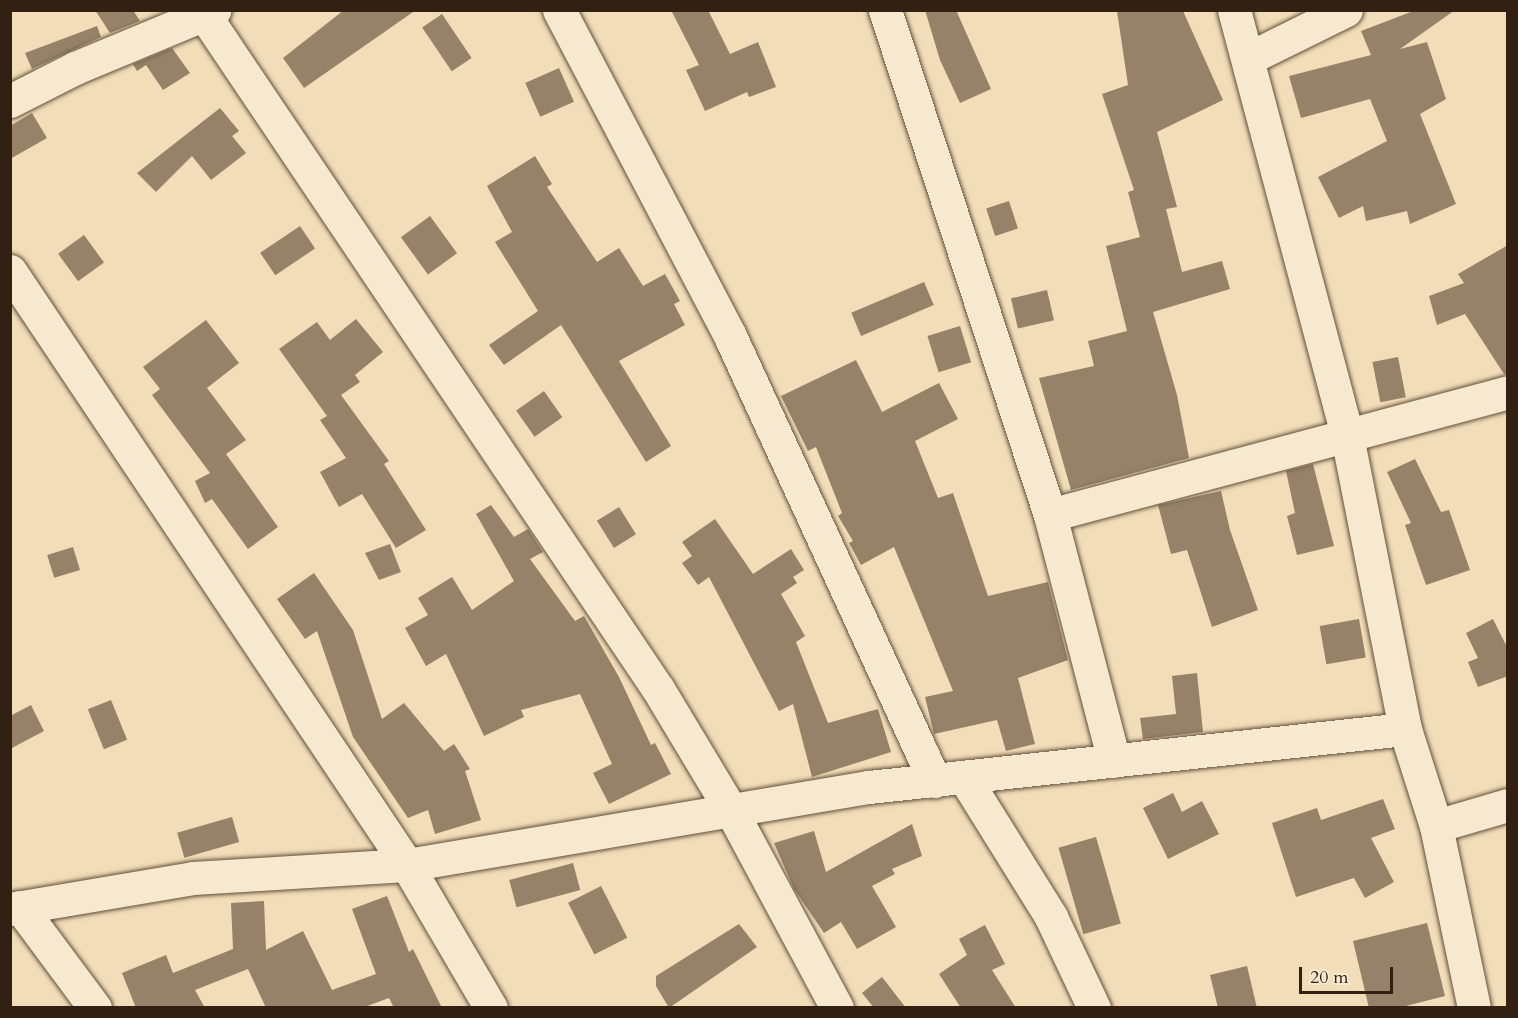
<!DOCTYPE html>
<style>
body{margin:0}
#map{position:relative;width:1518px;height:1018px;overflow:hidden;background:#f1ddb7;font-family:Cardo,serif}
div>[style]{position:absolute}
.building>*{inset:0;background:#958268;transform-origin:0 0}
.roads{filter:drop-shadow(0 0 2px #624f3b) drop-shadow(0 0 2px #624f3b)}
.minor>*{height:33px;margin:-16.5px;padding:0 16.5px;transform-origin:16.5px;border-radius:16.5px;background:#f6e9d0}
span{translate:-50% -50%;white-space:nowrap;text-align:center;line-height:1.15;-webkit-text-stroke:6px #f6e9d0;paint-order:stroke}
.frame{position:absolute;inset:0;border:12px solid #322012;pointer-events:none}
.scale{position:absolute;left:1299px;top:967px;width:94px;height:27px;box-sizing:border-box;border:3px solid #322012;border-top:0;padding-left:8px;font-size:18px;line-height:21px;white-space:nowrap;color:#322012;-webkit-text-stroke:4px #f6e9d0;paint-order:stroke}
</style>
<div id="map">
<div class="building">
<i style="clip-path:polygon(95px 10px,133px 10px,140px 21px,110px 33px)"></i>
<i style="clip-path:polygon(344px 10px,416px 10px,304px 88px,283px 58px)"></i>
<i style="clip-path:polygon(671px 10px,708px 10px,730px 54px,758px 42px,776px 87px,749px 97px,747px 92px,705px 111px,686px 70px,699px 65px)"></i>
<i style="clip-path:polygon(925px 10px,956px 10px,991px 89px,960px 103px,940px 60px)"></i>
<i style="clip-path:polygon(1416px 10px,1455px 10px,1400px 49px,1427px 42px,1446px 99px,1420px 114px,1456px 204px,1410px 224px,1407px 211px,1366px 221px,1363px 206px,1339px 218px,1318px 177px,1387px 141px,1370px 99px,1301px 118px,1289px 76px,1371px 55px,1361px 31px)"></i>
<i style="clip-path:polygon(1117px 11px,1183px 11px,1223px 100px,1157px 132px,1177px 207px,1166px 209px,1182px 272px,1222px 261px,1230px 289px,1153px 312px,1177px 395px,1189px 458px,1071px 490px,1039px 378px,1094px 366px,1088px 341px,1127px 331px,1106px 246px,1140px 237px,1128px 192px,1134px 190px,1102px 94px,1128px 85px)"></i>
<i style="left:442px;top:14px;width:53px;height:24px;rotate:56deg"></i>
<i style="clip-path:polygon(97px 26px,101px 37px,32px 69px,25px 53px)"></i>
<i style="clip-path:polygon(172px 48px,190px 73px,163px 90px,146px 65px,137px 71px,133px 64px)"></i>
<i style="left:559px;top:68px;width:37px;height:37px;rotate:66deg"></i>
<i style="clip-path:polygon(220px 108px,239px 131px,232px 136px,246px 153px,211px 180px,192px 156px,156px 192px,137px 173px)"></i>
<i style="clip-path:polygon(32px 113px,47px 138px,10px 159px,10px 126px)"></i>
<i style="clip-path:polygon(535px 156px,552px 184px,547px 187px,597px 262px,619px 248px,643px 286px,665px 274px,680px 301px,674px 304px,685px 325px,619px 361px,671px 446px,646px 462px,561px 325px,504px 365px,489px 345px,538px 311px,495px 242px,512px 232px,487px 186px)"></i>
<i style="left:1009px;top:201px;width:29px;height:24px;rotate:72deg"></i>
<i style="left:430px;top:216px;width:46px;height:36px;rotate:54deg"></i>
<i style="left:300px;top:226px;width:27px;height:48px;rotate:56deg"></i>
<i style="left:84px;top:235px;width:34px;height:32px;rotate:54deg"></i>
<i style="clip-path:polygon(1508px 245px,1508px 374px,1504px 374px,1465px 314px,1437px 325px,1429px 296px,1464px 283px,1458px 274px)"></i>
<i style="left:924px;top:282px;width:25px;height:79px;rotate:67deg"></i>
<i style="left:1047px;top:290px;width:31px;height:37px;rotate:77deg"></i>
<i style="clip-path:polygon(356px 319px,383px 352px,355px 375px,360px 382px,341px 395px,389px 461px,384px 464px,426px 530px,396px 548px,362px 494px,339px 507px,320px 472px,346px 458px,320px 420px,327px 416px,279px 349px,317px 322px,330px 340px)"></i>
<i style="clip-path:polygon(206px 320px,239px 363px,207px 388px,246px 440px,226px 454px,278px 527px,248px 549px,212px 499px,205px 503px,195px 481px,210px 473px,152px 395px,160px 389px,143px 367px)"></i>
<i style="left:960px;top:326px;width:38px;height:34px;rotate:73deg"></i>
<i style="left:1398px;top:357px;width:41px;height:26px;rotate:79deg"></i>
<i style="clip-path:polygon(856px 360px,882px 412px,939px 383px,958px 419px,915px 441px,938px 498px,953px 493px,988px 596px,1048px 582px,1068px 660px,1018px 678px,1035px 744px,1006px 751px,997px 720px,934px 734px,925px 697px,953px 691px,894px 547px,861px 565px,849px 543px,853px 541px,838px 516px,842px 513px,816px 447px,808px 451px,781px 396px)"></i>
<i style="left:544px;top:391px;width:32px;height:34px;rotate:55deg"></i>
<i style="clip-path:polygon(1415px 459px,1441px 512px,1449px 510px,1470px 570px,1426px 585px,1405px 525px,1411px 523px,1387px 472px)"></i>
<i style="clip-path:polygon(1313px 464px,1334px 546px,1297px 555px,1287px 516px,1295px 513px,1286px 471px)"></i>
<i style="clip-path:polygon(1221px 491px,1230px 530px,1258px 610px,1212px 627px,1187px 550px,1171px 554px,1158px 505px)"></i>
<i style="clip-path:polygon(491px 505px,514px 537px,528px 529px,543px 552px,530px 559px,575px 621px,584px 616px,619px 677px,651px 745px,655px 743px,671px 774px,609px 804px,593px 773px,612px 764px,580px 694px,521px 710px,524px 717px,484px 736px,446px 654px,426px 666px,405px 628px,428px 615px,418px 598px,452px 577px,472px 610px,514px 581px,476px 514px)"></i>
<i style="left:619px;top:507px;width:32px;height:26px;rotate:58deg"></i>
<i style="clip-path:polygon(715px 519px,753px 574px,791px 549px,804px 570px,793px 577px,797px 583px,781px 594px,805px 636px,796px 642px,828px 723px,878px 709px,891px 752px,812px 777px,793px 704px,779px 711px,709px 577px,698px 585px,682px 563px,692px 556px,682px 542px)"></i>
<i style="clip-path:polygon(390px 544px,401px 572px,379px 580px,365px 553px)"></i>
<i style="left:73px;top:547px;width:24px;height:27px;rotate:73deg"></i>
<i style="clip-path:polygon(314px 573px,353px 630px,382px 719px,404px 703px,444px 751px,454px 744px,470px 769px,465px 771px,481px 820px,435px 834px,428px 810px,408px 818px,353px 737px,317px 631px,305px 639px,277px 599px)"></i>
<i style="left:1359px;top:619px;width:39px;height:40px;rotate:80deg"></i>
<i style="clip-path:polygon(1493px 619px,1508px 649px,1508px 676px,1478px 687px,1468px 662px,1478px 658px,1466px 633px)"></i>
<i style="clip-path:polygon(1197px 673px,1203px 732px,1143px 739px,1140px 718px,1176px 714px,1172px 676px)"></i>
<i style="left:111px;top:700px;width:43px;height:25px;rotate:68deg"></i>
<i style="clip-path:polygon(31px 705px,44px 731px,10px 749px,10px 716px)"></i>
<i style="clip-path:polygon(1173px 793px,1182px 812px,1202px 801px,1219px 834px,1168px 859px,1143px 808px)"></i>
<i style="clip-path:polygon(1383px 799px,1395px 829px,1371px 838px,1394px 882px,1365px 898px,1354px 878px,1296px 897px,1272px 823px,1317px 808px,1321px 820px)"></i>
<i style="left:232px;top:817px;width:26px;height:57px;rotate:74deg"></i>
<i style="clip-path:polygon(912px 824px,922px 856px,892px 869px,895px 874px,872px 886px,896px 927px,857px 949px,841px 922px,824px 933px,794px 889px,774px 843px,814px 831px,826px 872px)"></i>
<i style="left:1096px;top:837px;width:90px;height:39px;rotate:74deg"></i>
<i style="left:573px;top:863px;width:28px;height:66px;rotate:75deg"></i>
<i style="left:601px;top:886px;width:58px;height:37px;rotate:63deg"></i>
<i style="clip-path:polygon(387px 896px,409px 952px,413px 949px,442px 1008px,394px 1008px,389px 998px,362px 1008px,266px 1008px,248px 969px,195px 990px,205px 1008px,136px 1008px,122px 973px,166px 955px,173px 973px,233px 949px,231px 903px,264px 901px,266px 950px,303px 931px,332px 990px,376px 974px,352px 909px)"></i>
<i style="clip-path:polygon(1427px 923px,1445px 996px,1398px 1008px,1369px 1008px,1353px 941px)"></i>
<i style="clip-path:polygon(739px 924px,757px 947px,669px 1008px,656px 986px,656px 976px)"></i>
<i style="clip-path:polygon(985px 925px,1005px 964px,992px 970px,1016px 1008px,961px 1008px,939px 974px,967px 955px,959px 939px)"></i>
<i style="clip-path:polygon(1247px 966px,1257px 1008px,1218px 1008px,1210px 975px)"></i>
<i style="clip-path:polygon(882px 977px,906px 1008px,874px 1008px,862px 993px)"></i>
</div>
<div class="roads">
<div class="minor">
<i style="left:201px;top:10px;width:818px;rotate:56.06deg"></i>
<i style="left:658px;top:689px;width:144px;rotate:59deg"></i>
<i style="left:732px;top:812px;width:222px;rotate:61.8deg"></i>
<i style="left:559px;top:10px;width:368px;rotate:62.3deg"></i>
<i style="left:730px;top:336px;width:490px;rotate:65.3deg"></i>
<i style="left:885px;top:10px;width:531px;rotate:71.91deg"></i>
<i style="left:1050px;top:515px;width:254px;rotate:75.4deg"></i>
<i style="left:1234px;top:10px;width:441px;rotate:75.1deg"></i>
<i style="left:1347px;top:436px;width:299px;rotate:78.8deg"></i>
<i style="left:1405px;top:729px;width:102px;rotate:72.3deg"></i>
<i style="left:1436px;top:826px;width:186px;rotate:78.2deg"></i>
<i style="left:1249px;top:58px;width:108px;rotate:-26.3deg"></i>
<i style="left:10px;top:101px;width:73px;rotate:-26.9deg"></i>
<i style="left:75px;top:68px;width:151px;rotate:-22.6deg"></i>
<i style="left:10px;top:271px;width:714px;rotate:56.24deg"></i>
<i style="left:407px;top:865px;width:166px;rotate:59.6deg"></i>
<i style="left:1050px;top:515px;width:474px;rotate:-15deg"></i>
<i style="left:964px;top:777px;width:165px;rotate:58.1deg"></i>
<i style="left:1051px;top:917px;width:101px;rotate:64.7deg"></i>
<i style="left:1436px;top:826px;width:75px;rotate:-16.3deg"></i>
<i style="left:20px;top:907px;width:126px;rotate:53.4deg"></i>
<i style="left:10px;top:909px;width:186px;rotate:-9.6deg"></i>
<i style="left:193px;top:878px;width:214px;rotate:-3.5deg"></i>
<i style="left:407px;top:865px;width:469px;rotate:-9.6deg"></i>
<i style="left:869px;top:787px;width:539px;rotate:-6.18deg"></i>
</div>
</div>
<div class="frame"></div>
<div class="scale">20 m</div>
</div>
